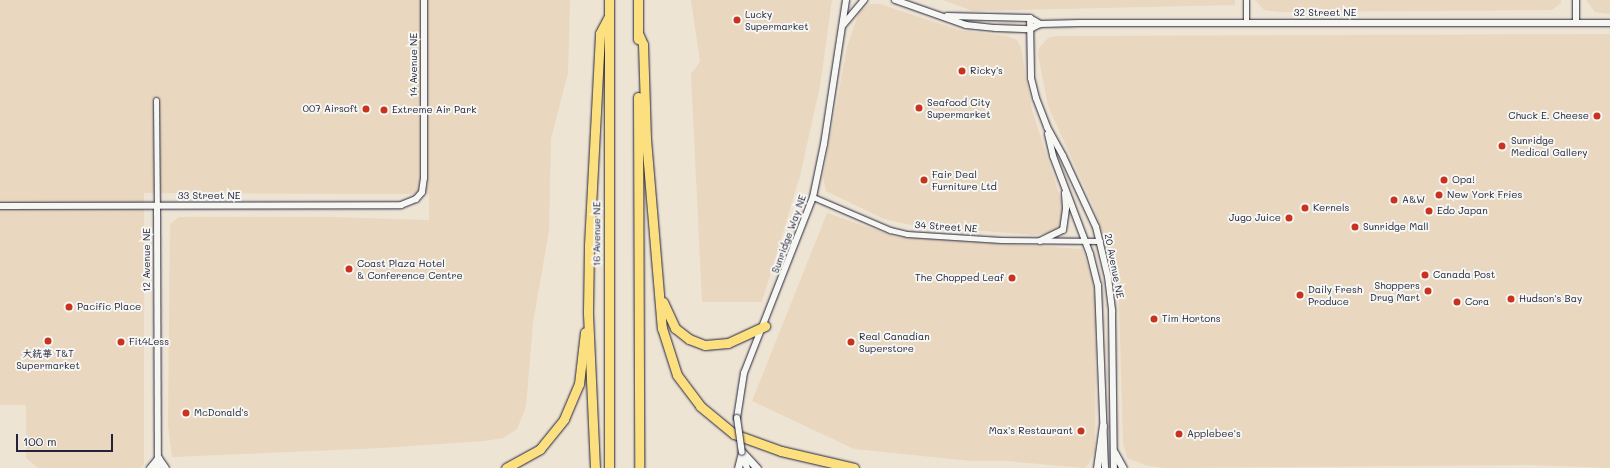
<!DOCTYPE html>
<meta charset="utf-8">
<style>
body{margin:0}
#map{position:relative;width:1610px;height:468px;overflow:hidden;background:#eee4d4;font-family:Mali,"LXGW WenKai TC",sans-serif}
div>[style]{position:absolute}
.built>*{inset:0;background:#e9d7bf}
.roads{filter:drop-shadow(0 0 1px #22223b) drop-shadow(0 0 1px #22223b)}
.minor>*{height:5px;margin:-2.5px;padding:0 2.5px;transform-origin:2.5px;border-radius:2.5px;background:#f6f6f2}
.tertiary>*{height:6px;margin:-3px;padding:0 3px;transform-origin:3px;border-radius:3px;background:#f6f6f2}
.secondary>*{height:7px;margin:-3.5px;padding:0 3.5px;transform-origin:3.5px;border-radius:3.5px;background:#f6f6f2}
.motorway>*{height:9px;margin:-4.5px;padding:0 4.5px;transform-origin:4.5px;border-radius:4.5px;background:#fce080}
.bridges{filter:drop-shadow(0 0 1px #22223b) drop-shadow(0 0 1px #22223b)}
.tertiary-bridge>*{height:6px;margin:-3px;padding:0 3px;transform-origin:3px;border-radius:3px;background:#f6f6f2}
.dots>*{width:11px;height:11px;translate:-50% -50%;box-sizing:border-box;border:2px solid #f6f6f2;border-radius:50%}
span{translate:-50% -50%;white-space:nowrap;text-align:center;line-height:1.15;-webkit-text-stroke:4px #f6f6f2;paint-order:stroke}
.street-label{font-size:10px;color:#22223b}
.poi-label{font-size:10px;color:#22223b}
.left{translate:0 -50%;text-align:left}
.right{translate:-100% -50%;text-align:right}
.scale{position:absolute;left:16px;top:434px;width:97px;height:18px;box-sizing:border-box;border:2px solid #22223b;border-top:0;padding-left:5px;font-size:12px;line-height:14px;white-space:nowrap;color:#22223b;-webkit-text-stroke:3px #f6f6f2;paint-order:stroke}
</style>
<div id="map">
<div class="built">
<i style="clip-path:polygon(0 0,570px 0,568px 73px,551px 139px,549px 231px,533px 323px,526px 407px,517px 429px,503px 438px,484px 441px,382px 448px,172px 457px,168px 425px,170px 224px,179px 217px,331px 217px,429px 220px,429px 194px,144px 193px,144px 465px,140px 468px,38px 468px,26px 458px,26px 405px,0 405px)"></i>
<i style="clip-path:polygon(691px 0,832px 0,820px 86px,800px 176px,762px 302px,702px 302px,691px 74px,700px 62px)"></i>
<i style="clip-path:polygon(943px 0,1235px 0,1235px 5px,973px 11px)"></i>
<i style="clip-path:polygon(1255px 0,1561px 0,1561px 3px,1552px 10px,1279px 12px,1264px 10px)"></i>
<i style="clip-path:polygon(1586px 0,1610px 0,1610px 14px,1595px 12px)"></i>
<i style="clip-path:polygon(870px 4px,880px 4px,959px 30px,1006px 36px,1017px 40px,1021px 48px,1032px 110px,1064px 209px,1060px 228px,1054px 232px,1034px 235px,911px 225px,884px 219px,826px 191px,823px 177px,847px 47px,859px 12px)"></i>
<i style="clip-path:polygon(1610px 34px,1610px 468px,1530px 465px,1166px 468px,1148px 466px,1127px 458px,1123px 443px,1119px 303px,1114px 268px,1094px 208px,1048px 106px,1038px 54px,1039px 48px,1048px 38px,1054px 36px)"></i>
<i style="clip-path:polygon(827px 213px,896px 237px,1082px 249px,1093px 281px,1096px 306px,1095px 451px,1088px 465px,1084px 468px,1006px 461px,971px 461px,854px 449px,752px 401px)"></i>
</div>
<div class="roads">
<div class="minor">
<i style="left:1246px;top:0;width:23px;rotate:90deg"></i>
<i style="left:156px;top:100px;width:106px;rotate:89.5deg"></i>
<i style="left:813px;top:197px;width:84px;rotate:23.2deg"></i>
<i style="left:890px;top:230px;width:17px;rotate:13deg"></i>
<i style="left:907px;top:234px;width:94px;rotate:3.7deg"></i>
<i style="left:1001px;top:240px;width:99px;rotate:0.6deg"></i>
</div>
<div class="tertiary">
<i style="left:895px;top:0;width:75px;rotate:19.4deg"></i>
<i style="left:966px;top:25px;width:30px;rotate:6deg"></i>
<i style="left:996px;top:28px;width:34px;rotate:2deg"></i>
<i style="left:1030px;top:29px;width:11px;rotate:-27deg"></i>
<i style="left:1040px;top:24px;width:40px;rotate:-1.4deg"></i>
<i style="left:1080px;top:23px;width:530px"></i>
<i style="left:1576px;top:0;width:22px;rotate:90deg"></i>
<i style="left:947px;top:16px;width:83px;rotate:1.4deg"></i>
<i style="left:1030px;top:18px;width:12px;rotate:31deg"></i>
<i style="left:1030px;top:18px;width:60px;rotate:89deg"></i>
<i style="left:1031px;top:78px;width:21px;rotate:76deg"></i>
<i style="left:1036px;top:98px;width:31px;rotate:69deg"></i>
<i style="left:1047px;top:127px;width:33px;rotate:61deg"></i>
<i style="left:1063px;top:156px;width:78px;rotate:65.1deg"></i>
<i style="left:1096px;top:227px;width:51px;rotate:76.5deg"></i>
<i style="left:1108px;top:277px;width:35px;rotate:83deg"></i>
<i style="left:1112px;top:312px;width:156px;rotate:89.3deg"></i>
<i style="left:843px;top:25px;width:33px;rotate:-50deg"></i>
<i style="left:1048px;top:134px;width:23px;rotate:77deg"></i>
<i style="left:1053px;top:156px;width:105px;rotate:69.3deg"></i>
<i style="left:1090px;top:254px;width:32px;rotate:76deg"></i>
<i style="left:1098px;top:285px;width:183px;rotate:87.8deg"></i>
<i style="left:0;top:206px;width:401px;rotate:-0.1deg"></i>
<i style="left:401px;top:205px;width:16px;rotate:-22deg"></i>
<i style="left:416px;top:199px;width:9px;rotate:-49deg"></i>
<i style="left:422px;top:192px;width:14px;rotate:-82deg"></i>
<i style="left:424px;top:178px;width:178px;rotate:-90deg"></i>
<i style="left:157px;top:206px;width:262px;rotate:89.8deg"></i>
<i style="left:1040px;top:241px;width:25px;rotate:-26deg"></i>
<i style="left:1063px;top:230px;width:22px;rotate:-82deg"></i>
<i style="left:1066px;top:208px;width:15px;rotate:-94deg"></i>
<i style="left:737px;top:418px;width:46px;rotate:-81.2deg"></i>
<i style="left:744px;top:373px;width:189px;rotate:-68.6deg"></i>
<i style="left:813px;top:197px;width:54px;rotate:-78.3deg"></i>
<i style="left:824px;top:144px;width:146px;rotate:-81.3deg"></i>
<i style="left:742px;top:452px;width:17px;rotate:73deg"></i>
</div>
<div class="secondary">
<i style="left:742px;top:452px;width:22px;rotate:47deg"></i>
<i style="left:1114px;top:452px;width:18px;rotate:61deg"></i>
<i style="left:150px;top:468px;width:13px;rotate:-51deg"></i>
<i style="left:158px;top:458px;width:12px;rotate:55deg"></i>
<i style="left:738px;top:468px;width:16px;rotate:-76deg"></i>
<i style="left:1097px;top:468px;width:43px;rotate:-82.1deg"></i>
</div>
<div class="motorway">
<i style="left:609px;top:0;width:468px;rotate:90deg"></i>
<i style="left:638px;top:0;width:39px;rotate:90deg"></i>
<i style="left:638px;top:33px;width:12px;rotate:66deg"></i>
<i style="left:643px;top:44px;width:95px;rotate:88.2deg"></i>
<i style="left:646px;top:139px;width:190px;rotate:85.2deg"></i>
<i style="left:662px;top:328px;width:49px;rotate:72.3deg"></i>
<i style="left:677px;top:375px;width:39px;rotate:53deg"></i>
<i style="left:700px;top:406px;width:44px;rotate:39.5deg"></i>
<i style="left:734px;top:434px;width:50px;rotate:19.9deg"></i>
<i style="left:781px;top:451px;width:75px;rotate:13.1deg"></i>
<i style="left:638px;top:97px;width:371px;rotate:89.8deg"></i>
<i style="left:663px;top:302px;width:29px;rotate:65deg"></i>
<i style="left:675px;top:328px;width:18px;rotate:38deg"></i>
<i style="left:689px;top:339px;width:17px;rotate:21deg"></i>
<i style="left:705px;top:345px;width:23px;rotate:-5deg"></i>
<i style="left:728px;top:343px;width:41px;rotate:-24.7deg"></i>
<i style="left:506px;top:468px;width:39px;rotate:-29deg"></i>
<i style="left:540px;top:449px;width:38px;rotate:-51deg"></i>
<i style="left:564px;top:419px;width:38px;rotate:-67deg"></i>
<i style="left:579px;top:384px;width:52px;rotate:-83.4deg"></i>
<i style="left:595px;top:468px;width:157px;rotate:-92.6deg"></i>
<i style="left:588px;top:311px;width:66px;rotate:-89.1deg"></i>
<i style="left:589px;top:245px;width:212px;rotate:-87deg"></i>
<i style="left:600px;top:33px;width:17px;rotate:-62deg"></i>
</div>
</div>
<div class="bridges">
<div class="tertiary-bridge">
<i style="left:737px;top:418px;width:34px;rotate:82deg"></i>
</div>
</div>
<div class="dots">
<i style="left:737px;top:20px;background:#c8321e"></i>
<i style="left:962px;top:71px;background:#c8321e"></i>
<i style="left:919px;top:108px;background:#c8321e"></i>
<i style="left:366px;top:109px;background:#c8321e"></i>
<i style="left:384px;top:110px;background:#c8321e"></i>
<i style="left:1597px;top:116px;background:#c8321e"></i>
<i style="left:1502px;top:146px;background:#c8321e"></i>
<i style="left:924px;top:180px;background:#c8321e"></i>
<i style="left:1444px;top:180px;background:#c8321e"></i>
<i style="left:1439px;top:195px;background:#c8321e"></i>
<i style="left:1394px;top:200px;background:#c8321e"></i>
<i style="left:1305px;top:208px;background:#c8321e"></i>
<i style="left:1429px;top:211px;background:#c8321e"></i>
<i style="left:1289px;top:218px;background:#c8321e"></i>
<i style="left:1355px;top:227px;background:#c8321e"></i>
<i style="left:349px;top:269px;background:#c8321e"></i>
<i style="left:1425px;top:275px;background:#c8321e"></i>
<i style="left:1012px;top:278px;background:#c8321e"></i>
<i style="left:1428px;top:291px;background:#c8321e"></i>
<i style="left:1300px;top:295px;background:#c8321e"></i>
<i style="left:1511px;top:299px;background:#c8321e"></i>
<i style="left:1457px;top:302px;background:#c8321e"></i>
<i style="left:69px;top:307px;background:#c8321e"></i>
<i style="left:1154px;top:319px;background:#c8321e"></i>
<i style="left:48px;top:341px;background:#c8321e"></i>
<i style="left:121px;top:342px;background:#c8321e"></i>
<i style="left:851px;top:342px;background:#c8321e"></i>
<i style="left:186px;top:413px;background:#c8321e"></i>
<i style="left:1081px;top:431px;background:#c8321e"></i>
<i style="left:1179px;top:434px;background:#c8321e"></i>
</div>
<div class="street-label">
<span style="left:1325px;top:13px">32 Street NE</span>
<span style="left:414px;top:65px;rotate:-90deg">14 Avenue NE</span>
<span style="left:209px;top:196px">33 Street NE</span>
<span style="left:946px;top:227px;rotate:4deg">34 Street NE</span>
<span style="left:597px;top:234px;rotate:-90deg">16 Avenue NE</span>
<span style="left:789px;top:234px;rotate:-70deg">Sunridge Way NE</span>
<span style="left:147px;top:260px;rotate:-90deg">12 Avenue NE</span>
<span style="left:1114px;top:266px;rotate:79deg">20 Avenue NE</span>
</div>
<div class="poi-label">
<span class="left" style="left:745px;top:20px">Lucky<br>Supermarket</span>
<span class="left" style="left:970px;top:71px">Ricky's</span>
<span class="left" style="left:927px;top:108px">Seafood City<br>Supermarket</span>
<span class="right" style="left:358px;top:109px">007 Airsoft</span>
<span class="left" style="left:392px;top:110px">Extreme Air Park</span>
<span class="right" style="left:1589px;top:116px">Chuck E. Cheese</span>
<span class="left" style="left:1511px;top:146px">Sunridge<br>Medical Gallery</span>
<span class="left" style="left:932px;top:180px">Fair Deal<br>Furniture Ltd</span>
<span class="left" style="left:1452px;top:180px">Opa!</span>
<span class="left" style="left:1447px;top:195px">New York Fries</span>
<span class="left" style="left:1402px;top:200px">A&amp;W</span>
<span class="left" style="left:1313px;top:208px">Kernels</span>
<span class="left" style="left:1437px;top:211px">Edo Japan</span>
<span class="right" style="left:1281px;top:218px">Jugo Juice</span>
<span class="left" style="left:1363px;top:227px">Sunridge Mall</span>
<span class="left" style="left:357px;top:269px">Coast Plaza Hotel<br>&amp; Conference Centre</span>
<span class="left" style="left:1433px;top:275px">Canada Post</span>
<span class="right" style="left:1004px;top:278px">The Chopped Leaf</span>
<span class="right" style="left:1420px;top:291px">Shoppers<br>Drug Mart</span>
<span class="left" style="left:1308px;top:295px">Daily Fresh<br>Produce</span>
<span class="left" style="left:1519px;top:299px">Hudson's Bay</span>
<span class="left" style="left:1465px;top:302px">Cora</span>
<span class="left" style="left:77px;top:307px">Pacific Place</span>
<span class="left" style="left:1162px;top:319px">Tim Hortons</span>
<span class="left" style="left:859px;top:342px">Real Canadian<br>Superstore</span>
<span class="left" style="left:129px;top:342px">Fit4Less</span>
<span style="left:48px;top:359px">大統華 T&amp;T<br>Supermarket</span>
<span class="left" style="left:194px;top:413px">McDonald's</span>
<span class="right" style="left:1073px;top:431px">Max's Restaurant</span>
<span class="left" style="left:1187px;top:434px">Applebee's</span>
</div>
<div class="scale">100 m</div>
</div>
